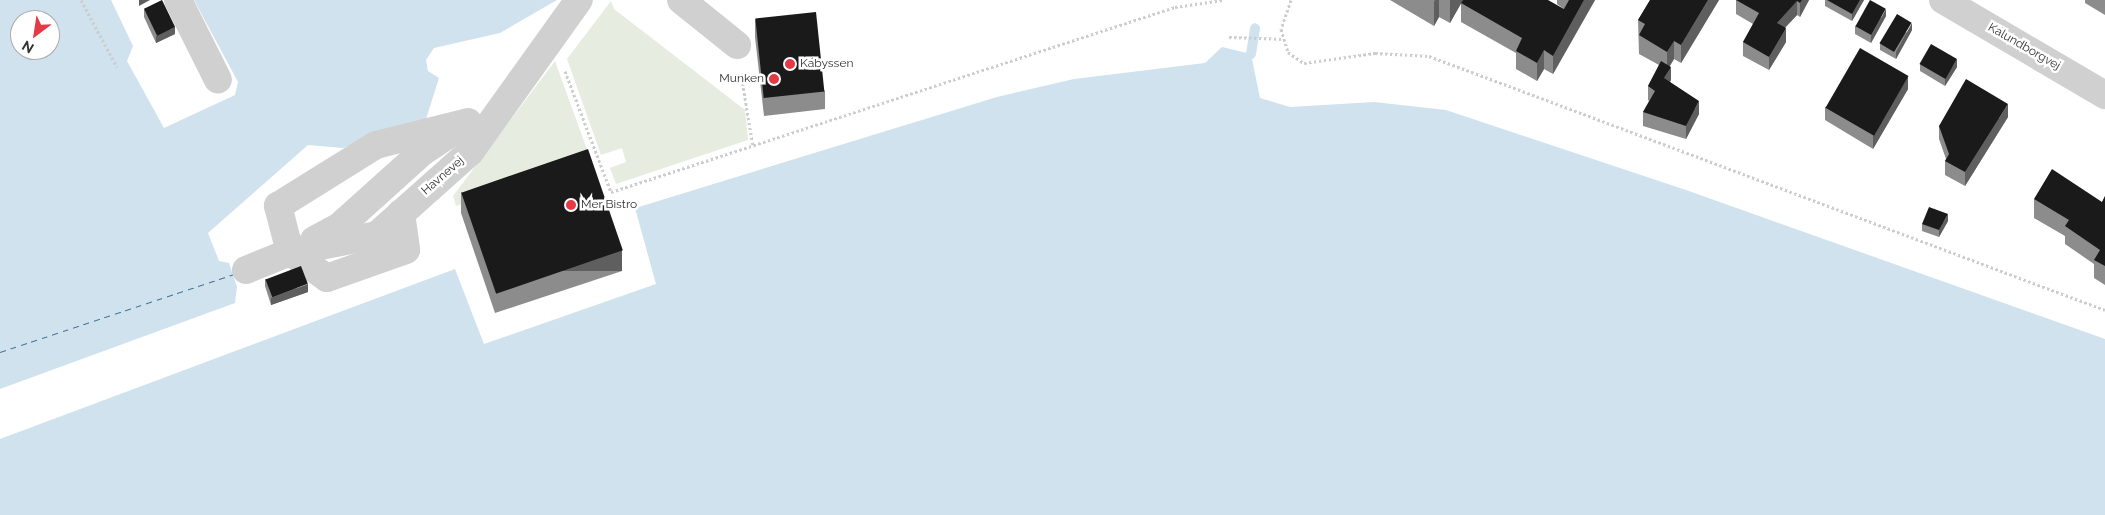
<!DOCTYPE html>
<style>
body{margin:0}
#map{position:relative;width:2105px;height:515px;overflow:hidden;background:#fff;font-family:Raleway,sans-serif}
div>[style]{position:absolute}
.green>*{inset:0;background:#e6ecdf}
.water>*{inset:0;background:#cfe2ee}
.pier>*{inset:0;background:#fff}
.stream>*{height:10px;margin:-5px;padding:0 5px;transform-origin:5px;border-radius:5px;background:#cfe2ee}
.ferry>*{height:1px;margin-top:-0.5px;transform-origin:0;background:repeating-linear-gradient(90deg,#3f7597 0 6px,transparent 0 11px)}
.path>*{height:3px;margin-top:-1.5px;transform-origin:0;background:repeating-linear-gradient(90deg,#cdcdcd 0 2.5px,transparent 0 5px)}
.minor>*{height:28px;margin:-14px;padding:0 14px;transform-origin:14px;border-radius:14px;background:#d0d0d0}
.wall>*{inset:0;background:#8c8c8c}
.shaded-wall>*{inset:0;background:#5f5f5f;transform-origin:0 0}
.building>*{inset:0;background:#1a1a1a;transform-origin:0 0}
.dots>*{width:14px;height:14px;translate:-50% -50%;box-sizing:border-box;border:2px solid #fff;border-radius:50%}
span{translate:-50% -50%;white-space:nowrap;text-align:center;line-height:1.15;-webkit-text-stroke:5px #fff;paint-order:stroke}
.street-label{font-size:12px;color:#333}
.poi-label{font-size:12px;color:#333}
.left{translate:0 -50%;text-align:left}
.right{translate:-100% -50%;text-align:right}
.north{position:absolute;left:10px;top:10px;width:50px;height:50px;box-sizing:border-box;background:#fff;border:1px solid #adadad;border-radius:50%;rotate:211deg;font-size:14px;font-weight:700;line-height:20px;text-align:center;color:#333}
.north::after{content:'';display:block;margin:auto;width:18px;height:22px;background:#e63946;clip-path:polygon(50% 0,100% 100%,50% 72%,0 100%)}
</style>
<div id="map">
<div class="green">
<i style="clip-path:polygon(611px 1px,614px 9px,745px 110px,748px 140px,616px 184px,610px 168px,626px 162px,622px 148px,601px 155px,567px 59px)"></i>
<i style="clip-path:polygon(555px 61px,590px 158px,456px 206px,453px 196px)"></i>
</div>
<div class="water">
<i style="clip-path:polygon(evenodd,0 0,111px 0,133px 46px,127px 61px,164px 128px,235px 95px,238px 82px,194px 0,557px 0,500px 33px,434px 48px,426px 60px,428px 71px,439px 78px,426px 119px,343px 148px,308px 145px,208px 233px,219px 261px,229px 263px,237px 287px,235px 303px,0 389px,0 0,20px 20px,50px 20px,50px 50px,20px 50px,20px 20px)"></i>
<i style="clip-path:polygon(1222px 47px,1251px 54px,1260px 98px,1290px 107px,1374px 102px,1446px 110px,1686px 190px,2105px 339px,2105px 515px,0 515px,0 439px,455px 269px,484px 344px,656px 284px,635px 208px,997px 97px,1074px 79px,1205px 63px)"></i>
</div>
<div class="pier">
<i style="clip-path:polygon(1015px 90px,635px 208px,634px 206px,996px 95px)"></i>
</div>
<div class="stream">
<i style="left:1251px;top:54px;width:26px;rotate:-81deg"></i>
</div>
<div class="ferry">
<i style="left:0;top:352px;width:247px;rotate:-18.4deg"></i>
</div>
<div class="path">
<i style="left:81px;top:0;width:76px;rotate:61.8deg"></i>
<i style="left:1291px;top:0;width:31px;rotate:109deg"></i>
<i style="left:1281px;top:29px;width:24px;rotate:73deg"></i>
<i style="left:1288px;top:52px;width:19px;rotate:35deg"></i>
<i style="left:1304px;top:63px;width:72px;rotate:-8deg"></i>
<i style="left:1375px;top:53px;width:54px;rotate:3.2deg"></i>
<i style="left:1429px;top:56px;width:722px;rotate:20.59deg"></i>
<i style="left:1229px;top:37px;width:55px;rotate:2.1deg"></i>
<i style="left:565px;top:71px;width:129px;rotate:69.2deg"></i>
<i style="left:611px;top:192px;width:594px;rotate:-18.16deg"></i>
<i style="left:1175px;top:7px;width:49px;rotate:-8.3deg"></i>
<i style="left:741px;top:73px;width:75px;rotate:80.8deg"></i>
</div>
<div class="minor">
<i style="left:178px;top:0;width:89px;rotate:63.4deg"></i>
<i style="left:681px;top:0;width:72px;rotate:38.8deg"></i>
<i style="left:1943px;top:0;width:188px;rotate:30.4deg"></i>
<i style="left:401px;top:213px;width:37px;rotate:82deg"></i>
<i style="left:406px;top:250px;width:84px;rotate:160.5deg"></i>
<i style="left:327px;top:278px;width:45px;rotate:-144.9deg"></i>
<i style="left:290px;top:252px;width:48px;rotate:-104.6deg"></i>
<i style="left:278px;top:206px;width:115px;rotate:-31.9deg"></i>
<i style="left:376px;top:145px;width:95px;rotate:-14deg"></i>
<i style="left:314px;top:240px;width:30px;rotate:-28deg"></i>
<i style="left:340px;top:226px;width:109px;rotate:-42deg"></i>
<i style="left:421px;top:153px;width:36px;rotate:-34deg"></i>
<i style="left:246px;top:270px;width:48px;rotate:-22.2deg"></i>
<i style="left:290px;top:252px;width:89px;rotate:-11.1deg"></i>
<i style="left:377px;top:235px;width:125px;rotate:-41.7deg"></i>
<i style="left:470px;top:152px;width:187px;rotate:-54.4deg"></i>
</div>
<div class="wall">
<i style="clip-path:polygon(1390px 0,1463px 0,1450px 23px,1439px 17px,1434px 26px)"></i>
<i style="clip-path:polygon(1557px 0,1595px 0,1553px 74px,1544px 69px,1537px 81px,1516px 69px,1516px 53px,1461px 22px,1461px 3px,1564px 9px,1557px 4px)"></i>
<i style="clip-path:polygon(1650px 0,1719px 0,1681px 63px,1674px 59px,1670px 66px,1671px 80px,1670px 82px,1699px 114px,1686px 139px,1643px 126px,1643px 112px,1649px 101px,1648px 100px,1648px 86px,1659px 65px,1639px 54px,1638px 20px)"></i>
<i style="clip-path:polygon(1736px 0,1809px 0,1800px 17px,1797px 15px,1785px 28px,1786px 42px,1769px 70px,1743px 56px,1743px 42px,1753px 24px,1736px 14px)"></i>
<i style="clip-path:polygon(1825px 0,1864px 0,1852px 21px,1825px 6px)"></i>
<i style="clip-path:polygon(2085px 0,2105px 0,2105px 15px,2085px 3px)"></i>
<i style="clip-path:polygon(144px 9px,175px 34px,156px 43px,144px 17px)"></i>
<i style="clip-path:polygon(1886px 16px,1871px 43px,1855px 34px,1855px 26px)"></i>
<i style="clip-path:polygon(755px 19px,825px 91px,825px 109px,764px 116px,755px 37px)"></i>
<i style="clip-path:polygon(1912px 30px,1896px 59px,1880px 50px,1880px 43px)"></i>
<i style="clip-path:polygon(1920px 64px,1957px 67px,1945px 86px,1920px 71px)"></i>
<i style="clip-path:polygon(1908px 89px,1873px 149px,1825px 120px,1825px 107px)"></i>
<i style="clip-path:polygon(2008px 117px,1965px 186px,1945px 175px,1945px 161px,1946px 159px,1939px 139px,1939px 126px)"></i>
<i style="clip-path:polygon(461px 192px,622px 271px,495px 313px,461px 213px)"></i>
<i style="clip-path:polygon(2105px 196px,2105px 285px,2094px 278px,2094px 264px,2065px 244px,2065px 236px,2034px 218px,2034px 199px,2102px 202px)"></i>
<i style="clip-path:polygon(1948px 221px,1939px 237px,1922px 231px,1922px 224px)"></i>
<i style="clip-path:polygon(265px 279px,308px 292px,271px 305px,265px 286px)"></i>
</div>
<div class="shaded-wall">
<i style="clip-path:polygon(139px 0,150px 0,139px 6px)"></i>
<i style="clip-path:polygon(1435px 0,1439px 0,1439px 17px,1434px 26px,1434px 2px)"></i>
<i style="clip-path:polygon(1450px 0,1463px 0,1450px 23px)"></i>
<i style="clip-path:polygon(1584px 0,1595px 0,1553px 74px,1553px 56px)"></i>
<i style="clip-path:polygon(1708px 0,1719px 0,1681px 63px,1681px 45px)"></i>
<i style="clip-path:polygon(1802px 0,1809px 0,1800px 17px,1800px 3px)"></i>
<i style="clip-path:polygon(1860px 0,1864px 0,1852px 21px,1852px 14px)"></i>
<i style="clip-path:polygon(1797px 1px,1797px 15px,1777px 36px,1777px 23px)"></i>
<i style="clip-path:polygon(1886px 9px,1886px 16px,1871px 43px,1871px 36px)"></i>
<i style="clip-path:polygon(1912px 23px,1912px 30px,1896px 59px,1896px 52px)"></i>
<i style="clip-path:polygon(175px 27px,175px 34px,156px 43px,156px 36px)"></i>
<i style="clip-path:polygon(1786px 28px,1786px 42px,1769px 70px,1769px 57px)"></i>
<i style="clip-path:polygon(1674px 41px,1674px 59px,1667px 70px,1667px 52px)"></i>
<i style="clip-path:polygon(1544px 50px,1544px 69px,1537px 81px,1537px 63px)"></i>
<i style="clip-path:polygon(1957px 59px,1957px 67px,1945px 86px,1945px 79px)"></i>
<i style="clip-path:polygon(1671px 67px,1671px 80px,1664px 92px,1664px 78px)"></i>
<i style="clip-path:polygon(1908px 76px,1908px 89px,1873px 149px,1873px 135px)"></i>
<i style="clip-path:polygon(1699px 101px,1699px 114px,1686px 139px,1686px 126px)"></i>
<i style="clip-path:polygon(2008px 104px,2008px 117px,1965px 186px,1965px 172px)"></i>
<i style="clip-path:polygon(1948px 214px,1948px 221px,1939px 237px,1939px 230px)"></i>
<i style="left:622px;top:250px;width:21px;height:134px;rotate:90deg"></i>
<i style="clip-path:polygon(308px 284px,308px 292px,271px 305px,271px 298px)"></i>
</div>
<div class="building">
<i style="left:162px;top:0;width:30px;height:20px;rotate:64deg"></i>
<i style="clip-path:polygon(1463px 0,1548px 0,1564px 9px,1569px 0,1584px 0,1553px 56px,1544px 50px,1537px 63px,1516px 51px,1522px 38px,1461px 3px)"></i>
<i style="clip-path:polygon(1650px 0,1708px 0,1681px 45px,1674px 41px,1667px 52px,1639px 35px,1645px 24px,1638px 20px)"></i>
<i style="clip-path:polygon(1736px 0,1802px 0,1800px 3px,1797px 1px,1777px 23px,1786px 28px,1769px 57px,1743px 42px,1759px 13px)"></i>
<i style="clip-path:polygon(1827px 0,1860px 0,1852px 14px)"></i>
<i style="left:1870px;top:0;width:18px;height:30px;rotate:29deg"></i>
<i style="left:816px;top:12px;width:80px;height:61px;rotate:84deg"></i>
<i style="left:1897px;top:14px;width:17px;height:34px;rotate:31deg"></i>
<i style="left:1931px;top:44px;width:30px;height:23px;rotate:30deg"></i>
<i style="left:1860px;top:48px;width:56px;height:69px;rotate:30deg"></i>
<i style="clip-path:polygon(1661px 61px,1671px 67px,1664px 78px,1699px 101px,1686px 126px,1643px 112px,1655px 91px,1648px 86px)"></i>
<i style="clip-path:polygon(1966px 79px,2008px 104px,1965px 172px,1945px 161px,1949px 154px,1939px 126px)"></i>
<i style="left:588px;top:149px;width:107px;height:134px;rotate:71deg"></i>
<i style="clip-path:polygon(2052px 169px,2102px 202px,2105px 196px,2105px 266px,2094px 260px,2100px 250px,2065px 226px,2069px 220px,2034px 199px)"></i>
<i style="clip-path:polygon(1929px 207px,1948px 214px,1939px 230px,1922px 224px)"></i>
<i style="left:301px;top:266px;width:19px;height:38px;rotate:69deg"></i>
</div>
<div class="dots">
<i style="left:790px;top:64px;background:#e63946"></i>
<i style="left:774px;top:79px;background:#e63946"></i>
<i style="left:571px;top:205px;background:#e63946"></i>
</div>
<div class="street-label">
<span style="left:2024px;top:47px;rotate:30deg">Kalundborgvej</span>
<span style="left:443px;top:176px;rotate:-41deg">Havnevej</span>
</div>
<div class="poi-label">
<span class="left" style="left:800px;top:64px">Kabyssen</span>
<span class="right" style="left:764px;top:79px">Munken</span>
<span class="left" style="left:581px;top:205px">Mer Bistro</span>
</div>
<div class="north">N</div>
</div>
